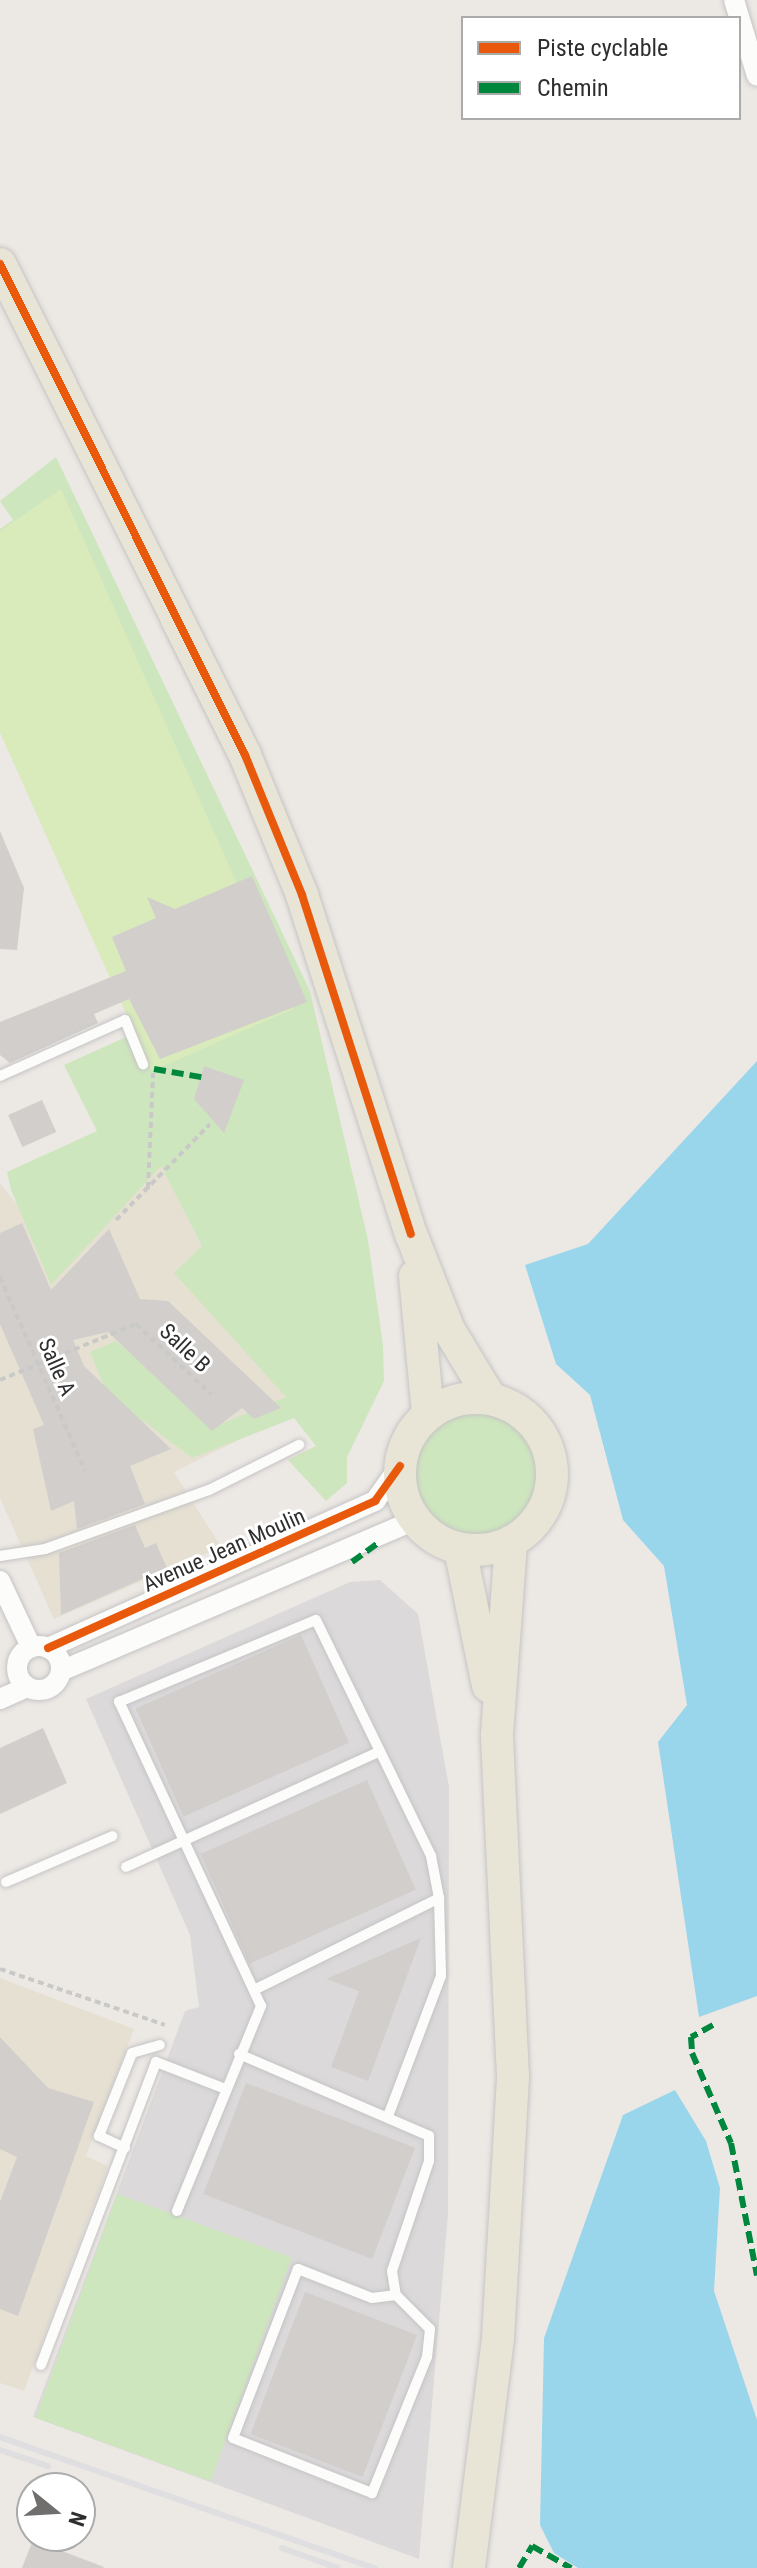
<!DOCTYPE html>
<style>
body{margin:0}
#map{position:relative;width:757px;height:2568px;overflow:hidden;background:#ece8e4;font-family:"Roboto Condensed",sans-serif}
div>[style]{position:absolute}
.industrial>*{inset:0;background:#dcd9db}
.education>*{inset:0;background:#e6e0d3}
.green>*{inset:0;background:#cee6be;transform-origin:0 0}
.round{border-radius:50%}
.pitch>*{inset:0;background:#d9eabb}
.water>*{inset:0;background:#99d6ec}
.building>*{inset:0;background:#d1cecb;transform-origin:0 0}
.path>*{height:4px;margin-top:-2px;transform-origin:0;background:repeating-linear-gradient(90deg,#c9c9c8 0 6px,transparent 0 10px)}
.roads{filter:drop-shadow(0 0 2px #c5c4c5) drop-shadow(0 0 2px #c5c4c5)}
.lane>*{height:10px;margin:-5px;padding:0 5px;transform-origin:5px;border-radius:5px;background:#fcfcfb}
.street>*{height:20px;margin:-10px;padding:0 10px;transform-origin:10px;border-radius:10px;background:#fcfcfb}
.street>.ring{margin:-10px;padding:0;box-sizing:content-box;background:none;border:20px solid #fcfcfb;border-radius:50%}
.primary>*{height:32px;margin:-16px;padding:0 16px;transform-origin:16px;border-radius:16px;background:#e8e4d6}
.primary>.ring{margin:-16px;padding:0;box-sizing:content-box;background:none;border:32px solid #e8e4d6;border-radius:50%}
.rail>*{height:6px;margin:-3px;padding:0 3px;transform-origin:3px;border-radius:3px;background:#dfdfe1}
.quiet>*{height:6px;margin-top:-3px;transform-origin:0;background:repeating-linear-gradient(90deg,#00873e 0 12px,transparent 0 18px)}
.cycleway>*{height:8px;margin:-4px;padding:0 4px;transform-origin:4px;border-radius:4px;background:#e8590c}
span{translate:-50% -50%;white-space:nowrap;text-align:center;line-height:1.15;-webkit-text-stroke:6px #fff;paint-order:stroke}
.street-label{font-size:22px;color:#2e2e2e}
.legend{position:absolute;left:461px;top:16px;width:280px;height:104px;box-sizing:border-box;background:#fff;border:2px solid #ababab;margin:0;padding:10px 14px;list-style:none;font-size:24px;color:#2e2e2e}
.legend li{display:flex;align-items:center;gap:16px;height:40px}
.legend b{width:40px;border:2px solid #ababab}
.north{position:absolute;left:16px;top:2472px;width:80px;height:80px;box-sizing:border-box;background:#fff;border:2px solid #ababab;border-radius:50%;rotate:108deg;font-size:22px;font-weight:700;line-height:32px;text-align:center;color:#2e2e2e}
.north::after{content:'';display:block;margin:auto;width:28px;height:36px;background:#706f6e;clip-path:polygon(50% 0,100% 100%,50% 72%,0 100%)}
</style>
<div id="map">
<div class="industrial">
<i style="clip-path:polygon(380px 1580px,418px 1614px,449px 1787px,448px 2214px,419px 2559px,33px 2417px,185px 2011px,199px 2007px,190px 1935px,86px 1699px,350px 1582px)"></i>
</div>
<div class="education">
<i style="clip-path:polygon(154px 1076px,295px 1412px,174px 1472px,221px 1547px,54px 1619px,0 1498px,0 1183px,28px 1218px)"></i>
<i style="clip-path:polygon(0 1978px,134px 2029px,86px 2156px,108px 2166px,24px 2391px,0 2383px)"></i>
</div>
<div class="green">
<i style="clip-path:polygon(56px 457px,310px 991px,368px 1240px,383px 1345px,384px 1381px,347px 1457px,347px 1483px,326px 1501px,288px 1460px,316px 1446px,294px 1418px,192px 1458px,145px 1422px,121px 1429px,90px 1352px,116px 1341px,216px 1426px,286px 1397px,174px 1273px,202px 1246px,161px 1166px,51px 1285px,11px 1190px,7px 1172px,97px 1131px,64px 1065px,135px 1033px,0 732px,0 529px,13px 520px,0 501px)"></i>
<i class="round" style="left:416px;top:1411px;width:124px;height:124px"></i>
<i style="left:117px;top:2194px;width:186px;height:238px;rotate:20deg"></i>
</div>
<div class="pitch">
<i style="clip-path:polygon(61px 489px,293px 1009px,152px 1071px,0 732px,0 531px)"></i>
</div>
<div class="water">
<i style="clip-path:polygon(757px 1061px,757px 1996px,699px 2017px,658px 1742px,687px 1705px,664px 1566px,623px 1520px,590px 1395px,556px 1364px,525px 1265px,588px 1244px)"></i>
<i style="clip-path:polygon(675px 2090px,706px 2141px,720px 2188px,714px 2291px,757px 2420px,757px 2568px,578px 2568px,554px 2553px,540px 2525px,544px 2338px,623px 2115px)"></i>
</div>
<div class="building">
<i style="clip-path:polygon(0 831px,24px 888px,17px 950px,0 949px)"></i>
<i style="clip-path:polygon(252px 876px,307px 1002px,160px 1059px,129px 999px,94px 1014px,98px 1023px,10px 1063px,0 1055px,0 1022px,126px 971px,112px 937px,156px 918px,147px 897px,175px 909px)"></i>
<i style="clip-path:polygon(204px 1066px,244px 1080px,224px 1133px,194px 1099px)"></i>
<i style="left:42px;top:1100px;width:35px;height:37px;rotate:66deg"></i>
<i style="clip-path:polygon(22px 1223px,51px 1290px,109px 1229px,140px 1299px,168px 1301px,281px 1408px,254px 1419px,242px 1408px,212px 1431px,108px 1332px,73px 1340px,84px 1366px,171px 1449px,130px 1466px,145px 1504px,77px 1529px,74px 1501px,51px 1511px,33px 1429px,44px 1425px,0 1324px,0 1233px)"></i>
<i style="clip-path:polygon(135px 1525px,145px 1548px,156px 1543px,167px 1568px,61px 1615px,59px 1553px)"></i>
<i style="left:301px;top:1635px;width:118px;height:181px;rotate:66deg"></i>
<i style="clip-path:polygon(43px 1728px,67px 1783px,0 1814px,0 1748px)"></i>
<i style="left:367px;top:1780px;width:120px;height:182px;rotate:66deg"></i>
<i style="clip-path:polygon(421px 1938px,368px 2081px,331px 2067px,359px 1991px,326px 1979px)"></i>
<i style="clip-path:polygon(0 2037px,48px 2088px,94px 2102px,18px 2316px,0 2309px,0 2202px,17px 2157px,0 2149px)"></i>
<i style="left:246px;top:2083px;width:181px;height:119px;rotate:21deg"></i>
<i style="left:305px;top:2292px;width:120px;height:152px;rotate:21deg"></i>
<i style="clip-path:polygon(33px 2540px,104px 2567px,103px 2568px,22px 2568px)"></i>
</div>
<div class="path">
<i style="left:148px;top:1188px;width:115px;rotate:-87.5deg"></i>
<i style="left:116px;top:1220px;width:134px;rotate:-45.6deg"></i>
<i style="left:0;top:1277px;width:212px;rotate:66.3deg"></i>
<i style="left:0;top:1380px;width:147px;rotate:-22.4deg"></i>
<i style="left:136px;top:1324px;width:103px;rotate:43deg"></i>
<i style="left:0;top:1969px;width:174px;rotate:18.7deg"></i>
</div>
<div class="roads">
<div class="lane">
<i style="left:0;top:1076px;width:137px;rotate:-24.1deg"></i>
<i style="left:125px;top:1020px;width:48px;rotate:67.8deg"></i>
<i style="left:0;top:1556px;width:46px;rotate:-8.8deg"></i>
<i style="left:45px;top:1549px;width:174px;rotate:-19.8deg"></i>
<i style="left:209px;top:1490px;width:101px;rotate:-26.6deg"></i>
<i style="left:126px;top:1867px;width:279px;rotate:-24.5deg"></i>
<i style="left:6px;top:1882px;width:116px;rotate:-23.3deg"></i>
<i style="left:254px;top:1990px;width:207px;rotate:-26.4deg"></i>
<i style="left:439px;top:1898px;width:78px;rotate:88.5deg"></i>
<i style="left:441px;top:1976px;width:150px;rotate:110.7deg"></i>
<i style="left:239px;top:2054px;width:207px;rotate:23.3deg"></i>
<i style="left:429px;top:2136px;width:25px;rotate:90deg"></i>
<i style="left:429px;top:2161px;width:116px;rotate:108.6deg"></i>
<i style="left:392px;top:2271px;width:24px;rotate:81deg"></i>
<i style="left:396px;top:2295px;width:48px;rotate:45deg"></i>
<i style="left:430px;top:2329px;width:28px;rotate:96deg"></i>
<i style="left:427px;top:2357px;width:147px;rotate:112deg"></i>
<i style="left:372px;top:2493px;width:149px;rotate:-158.4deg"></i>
<i style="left:233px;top:2438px;width:181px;rotate:-69deg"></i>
<i style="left:298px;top:2269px;width:79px;rotate:21.4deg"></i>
<i style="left:372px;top:2298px;width:24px;rotate:-7deg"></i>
<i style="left:125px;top:2148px;width:29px;rotate:-155deg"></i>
<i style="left:99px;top:2136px;width:89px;rotate:-68.3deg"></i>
<i style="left:132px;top:2053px;width:29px;rotate:-16deg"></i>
<i style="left:177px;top:2211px;width:222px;rotate:-67.7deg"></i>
<i style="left:261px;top:2006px;width:336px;rotate:-115deg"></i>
<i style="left:119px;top:1702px;width:213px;rotate:-22.6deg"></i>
<i style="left:316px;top:1620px;width:263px;rotate:64deg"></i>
<i style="left:431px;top:1856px;width:43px;rotate:79.2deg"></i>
<i style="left:41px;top:2365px;width:324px;rotate:-69.2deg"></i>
<i style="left:156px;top:2062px;width:72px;rotate:21.2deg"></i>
</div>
<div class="street">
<i style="left:734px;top:0;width:79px;rotate:73.2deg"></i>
<i style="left:0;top:1581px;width:73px;rotate:64.8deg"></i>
<i class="ring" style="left:17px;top:1646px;width:24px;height:24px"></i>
<i style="left:48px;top:1648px;width:359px;rotate:-24.2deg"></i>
<i style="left:375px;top:1501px;width:43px;rotate:-54.5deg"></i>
<i style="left:61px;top:1671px;width:385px;rotate:-23.1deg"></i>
<i style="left:0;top:1699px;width:30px;rotate:-24deg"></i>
</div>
<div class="primary">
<i style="left:0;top:264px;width:549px;rotate:63.48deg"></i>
<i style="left:245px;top:755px;width:151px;rotate:67.8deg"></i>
<i style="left:302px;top:895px;width:356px;rotate:72.2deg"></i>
<i style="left:411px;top:1234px;width:103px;rotate:68.4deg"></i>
<i style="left:449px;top:1330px;width:81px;rotate:58.7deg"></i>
<i style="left:415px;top:1276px;width:139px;rotate:84.6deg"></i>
<i class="ring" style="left:400px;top:1398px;width:120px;height:120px"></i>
<i style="left:460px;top:1549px;width:140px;rotate:78.4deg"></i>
<i style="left:469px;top:2568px;width:232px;rotate:-82.8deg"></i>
<i style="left:498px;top:2338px;width:261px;rotate:-86.7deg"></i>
<i style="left:513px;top:2077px;width:343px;rotate:-92.7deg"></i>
<i style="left:497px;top:1734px;width:193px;rotate:-85.8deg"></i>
</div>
</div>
<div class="rail">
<i style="left:0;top:2437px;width:397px;rotate:19.3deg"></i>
<i style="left:0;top:2450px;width:51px;rotate:18.4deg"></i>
<i style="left:282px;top:2548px;width:59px;rotate:19.7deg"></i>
</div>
<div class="quiet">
<i style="left:154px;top:1069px;width:48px;rotate:9.7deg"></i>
<i style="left:352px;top:1562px;width:32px;rotate:-36deg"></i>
<i style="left:713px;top:2025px;width:25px;rotate:151deg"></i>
<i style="left:691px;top:2037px;width:16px;rotate:86deg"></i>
<i style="left:692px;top:2053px;width:98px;rotate:66.6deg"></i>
<i style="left:731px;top:2143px;width:135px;rotate:78.9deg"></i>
<i style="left:519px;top:2568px;width:26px;rotate:-59deg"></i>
<i style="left:532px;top:2546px;width:45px;rotate:29.4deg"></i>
</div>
<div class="cycleway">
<i style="left:0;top:264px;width:549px;rotate:63.48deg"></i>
<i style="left:245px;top:755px;width:151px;rotate:67.8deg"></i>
<i style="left:302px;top:895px;width:356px;rotate:72.2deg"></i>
<i style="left:48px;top:1648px;width:359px;rotate:-24.2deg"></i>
<i style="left:375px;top:1501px;width:43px;rotate:-54.5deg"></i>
</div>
<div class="street-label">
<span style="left:185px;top:1348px;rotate:43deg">Salle B</span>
<span style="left:57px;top:1367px;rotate:66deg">Salle A</span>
<span style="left:224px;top:1550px;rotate:-24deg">Avenue Jean Moulin</span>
</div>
<ul class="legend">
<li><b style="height:10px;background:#e8590c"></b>Piste cyclable</li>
<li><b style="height:10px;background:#00873e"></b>Chemin</li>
</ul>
<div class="north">N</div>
</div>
